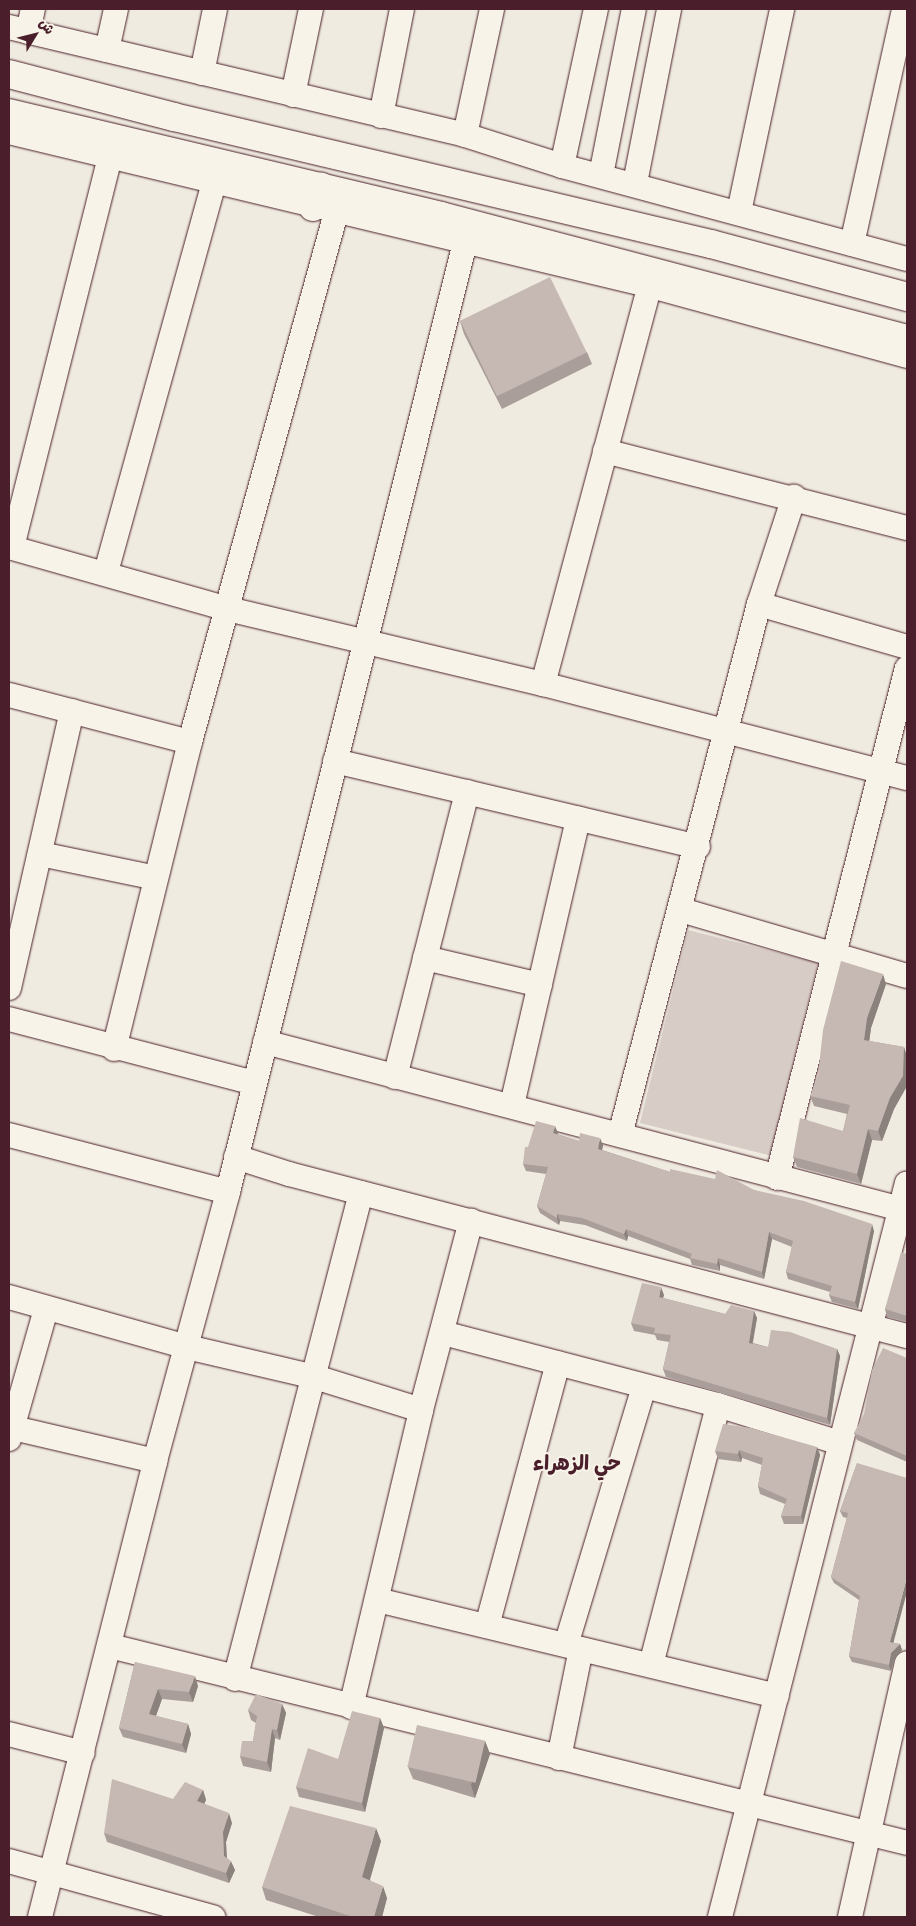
<!DOCTYPE html>
<meta charset="utf-8">
<style>
body{margin:0}
#map{position:relative;width:916px;height:1926px;overflow:hidden;background:#f0ebe0;font-family:Delius,"Playpen Sans Arabic",sans-serif}
div>[style]{position:absolute}
.green>*{inset:0;background:#d8cdc6;transform-origin:0 0}
.roads{filter:drop-shadow(0 0 1px #4a1f2b) drop-shadow(0 0 1px #4a1f2b)}
.minor>*{height:24px;margin:-12px;padding:0 12px;transform-origin:12px;border-radius:12px;background:#f7f3e8}
.major>*{height:28px;margin:-14px;padding:0 14px;transform-origin:14px;border-radius:14px;background:#f7f3e8}
.wall>*{inset:0;background:#aa9e9a}
.shaded-wall>*{inset:0;background:#8b817d}
.building>*{inset:0;background:#c6b8b3;transform-origin:0 0}
span{translate:-50% -50%;white-space:nowrap;text-align:center;line-height:1.15;-webkit-text-stroke:4px #f7f3e8;paint-order:stroke}
.district-label{font-size:20px;color:#4a1f2b;font-weight:700}
.frame{position:absolute;inset:0;border:10px solid #4a1f2b;pointer-events:none}
.north{position:absolute;left:10px;top:10px;width:50px;height:50px;-webkit-text-stroke:4px #f7f3e8;paint-order:stroke;rotate:54deg;font-size:14px;font-weight:700;line-height:20px;text-align:center;color:#4a1f2b}
.north::after{content:'';display:block;margin:auto;width:18px;height:22px;background:#4a1f2b;clip-path:polygon(50% 0,100% 100%,50% 72%,0 100%)}
</style>
<div id="map">
<div class="green">
<i style="left:688px;top:930px;width:134px;height:199px;rotate:14deg"></i>
</div>
<div class="roads">
<div class="minor">
<i style="left:9px;top:27px;width:469px;rotate:13.3deg"></i>
<i style="left:465px;top:135px;width:102px;rotate:17.7deg"></i>
<i style="left:562px;top:166px;width:357px;rotate:15.1deg"></i>
<i style="left:28px;top:32px;width:24px;rotate:-78deg"></i>
<i style="left:107px;top:50px;width:42px;rotate:-77.6deg"></i>
<i style="left:202px;top:73px;width:65px;rotate:-78.5deg"></i>
<i style="left:293px;top:95px;width:88px;rotate:-78.2deg"></i>
<i style="left:381px;top:116px;width:109px;rotate:-78.9deg"></i>
<i style="left:9px;top:132px;width:657px;rotate:13.47deg"></i>
<i style="left:648px;top:285px;width:269px;rotate:15.3deg"></i>
<i style="left:465px;top:135px;width:129px;rotate:-77.9deg"></i>
<i style="left:562px;top:166px;width:161px;rotate:-77.8deg"></i>
<i style="left:601px;top:175px;width:169px;rotate:-78.8deg"></i>
<i style="left:635px;top:183px;width:177px;rotate:-78.9deg"></i>
<i style="left:739px;top:212px;width:208px;rotate:-78deg"></i>
<i style="left:852px;top:244px;width:241px;rotate:-77.5deg"></i>
<i style="left:605px;top:451px;width:312px;rotate:14.3deg"></i>
<i style="left:9px;top:547px;width:228px;rotate:15.8deg"></i>
<i style="left:228px;top:609px;width:324px;rotate:13.4deg"></i>
<i style="left:543px;top:684px;width:376px;rotate:14.5deg"></i>
<i style="left:12px;top:547px;width:402px;rotate:-75.9deg"></i>
<i style="left:106px;top:572px;width:404px;rotate:-74.5deg"></i>
<i style="left:759px;top:604px;width:154px;rotate:16.2deg"></i>
<i style="left:543px;top:684px;width:399px;rotate:-75deg"></i>
<i style="left:9px;top:695px;width:187px;rotate:14.6deg"></i>
<i style="left:335px;top:761px;width:373px;rotate:13.3deg"></i>
<i style="left:40px;top:854px;width:118px;rotate:11.7deg"></i>
<i style="left:681px;top:910px;width:235px;rotate:16.3deg"></i>
<i style="left:425px;top:958px;width:118px;rotate:13.2deg"></i>
<i style="left:9px;top:988px;width:284px;rotate:-77.2deg"></i>
<i style="left:9px;top:1019px;width:254px;rotate:14.6deg"></i>
<i style="left:265px;top:1042px;width:658px;rotate:14.71deg"></i>
<i style="left:114px;top:1049px;width:316px;rotate:-76.1deg"></i>
<i style="left:190px;top:742px;width:549px;rotate:-74.57deg"></i>
<i style="left:395px;top:1077px;width:294px;rotate:-75.8deg"></i>
<i style="left:512px;top:1105px;width:294px;rotate:-77deg"></i>
<i style="left:9px;top:1135px;width:226px;rotate:14.6deg"></i>
<i style="left:620px;top:1135px;width:549px;rotate:-75.33deg"></i>
<i style="left:759px;top:604px;width:113px;rotate:-71.9deg"></i>
<i style="left:236px;top:1157px;width:56px;rotate:17.8deg"></i>
<i style="left:289px;top:1174px;width:639px;rotate:14.69deg"></i>
<i style="left:777px;top:1178px;width:526px;rotate:-75.7deg"></i>
<i style="left:9px;top:1297px;width:185px;rotate:15.7deg"></i>
<i style="left:187px;top:1347px;width:131px;rotate:13.2deg"></i>
<i style="left:315px;top:1377px;width:111px;rotate:17.3deg"></i>
<i style="left:443px;top:1333px;width:284px;rotate:14.7deg"></i>
<i style="left:718px;top:1405px;width:128px;rotate:17.3deg"></i>
<i style="left:9px;top:1427px;width:150px;rotate:13.1deg"></i>
<i style="left:9px;top:1439px;width:135px;rotate:-74.1deg"></i>
<i style="left:377px;top:1600px;width:411px;rotate:13.5deg"></i>
<i style="left:487px;top:1626px;width:272px;rotate:-74.9deg"></i>
<i style="left:566px;top:1645px;width:270px;rotate:-73.2deg"></i>
<i style="left:110px;top:1646px;width:821px;rotate:13.88deg"></i>
<i style="left:651px;top:1665px;width:268px;rotate:-75.5deg"></i>
<i style="left:235px;top:1679px;width:502px;rotate:-75.47deg"></i>
<i style="left:351px;top:1707px;width:305px;rotate:-76.7deg"></i>
<i style="left:421px;top:1410px;width:196px;rotate:-75.2deg"></i>
<i style="left:9px;top:1734px;width:76px;rotate:14.4deg"></i>
<i style="left:559px;top:1758px;width:111px;rotate:-78.6deg"></i>
<i style="left:9px;top:1861px;width:212px;rotate:15.4deg"></i>
<i style="left:40px;top:1917px;width:470px;rotate:-75.8deg"></i>
<i style="left:155px;top:1461px;width:279px;rotate:-74.8deg"></i>
<i style="left:228px;top:1192px;width:978px;rotate:-75.98deg"></i>
<i style="left:720px;top:1917px;width:757px;rotate:-75.71deg"></i>
<i style="left:850px;top:1917px;width:260px;rotate:-77.4deg"></i>
</div>
<div class="major">
<i style="left:9px;top:74px;width:171px;rotate:14.6deg"></i>
<i style="left:174px;top:117px;width:552px;rotate:13.31deg"></i>
<i style="left:711px;top:244px;width:203px;rotate:15.1deg"></i>
<i style="left:9px;top:113px;width:444px;rotate:13.4deg"></i>
<i style="left:441px;top:216px;width:482px;rotate:14.8deg"></i>
<i style="left:313px;top:207px;width:22px;rotate:-69deg"></i>
</div>
</div>
<div class="wall">
<i style="clip-path:polygon(460px 321px,587px 352px,592px 364px,502px 409px,464px 334px)"></i>
<i style="clip-path:polygon(886px 984px,871px 1028px,869px 1041px,904px 1047px,907px 1057px,907px 1086px,894px 1109px,882px 1141px,872px 1140px,861px 1184px,797px 1167px,793px 1157px,843px 1131px,847px 1114px,814px 1106px,810px 1096px)"></i>
<i style="clip-path:polygon(558px 1133px,557px 1134px,579px 1141px,603px 1145px,602px 1150px,670px 1172px,754px 1190px,874px 1231px,858px 1309px,832px 1302px,829px 1295px,830px 1292px,788px 1279px,786px 1272px,792px 1247px,772px 1239px,764px 1279px,720px 1265px,720px 1271px,692px 1265px,690px 1259px,628px 1236px,627px 1241px,585px 1225px,560px 1221px,559px 1225px,540px 1213px,537px 1206px,546px 1174px,526px 1171px,523px 1164px,528px 1147px)"></i>
<i style="clip-path:polygon(907px 1254px,907px 1322px,887px 1317px,885px 1309px)"></i>
<i style="clip-path:polygon(664px 1295px,663px 1298px,725px 1314px,754px 1311px,757px 1318px,753px 1343px,768px 1347px,837px 1349px,840px 1356px,830px 1425px,666px 1377px,663px 1369px,669px 1342px,657px 1340px,655px 1335px,634px 1331px,631px 1323px)"></i>
<i style="clip-path:polygon(907px 1358px,907px 1462px,857px 1440px,854px 1433px)"></i>
<i style="clip-path:polygon(817px 1447px,820px 1455px,803px 1524px,784px 1524px,781px 1516px,785px 1504px,760px 1494px,758px 1486px,762px 1465px,742px 1458px,741px 1462px,718px 1459px,715px 1451px)"></i>
<i style="clip-path:polygon(857px 1463px,894px 1643px,900px 1644px,902px 1650px,894px 1660px,891px 1671px,852px 1662px,849px 1656px,859px 1600px,834px 1583px,831px 1577px,847px 1518px,843px 1517px,840px 1511px)"></i>
<i style="clip-path:polygon(135px 1662px,198px 1686px,193px 1702px,162px 1699px,156px 1716px,188px 1724px,191px 1734px,186px 1753px,123px 1737px,119px 1728px)"></i>
<i style="clip-path:polygon(282px 1704px,286px 1713px,280px 1740px,275px 1738px,271px 1772px,243px 1766px,240px 1756px,253px 1741px,256px 1723px,251px 1720px,248px 1710px)"></i>
<i style="clip-path:polygon(380px 1718px,384px 1728px,365px 1812px,299px 1797px,296px 1787px,338px 1759px)"></i>
<i style="clip-path:polygon(485px 1741px,490px 1754px,475px 1798px,413px 1779px,408px 1767px)"></i>
<i style="clip-path:polygon(203px 1790px,206px 1800px,204px 1804px,232px 1823px,226px 1842px,227px 1858px,235px 1870px,229px 1883px,107px 1842px,104px 1833px,173px 1799px)"></i>
<i style="clip-path:polygon(381px 1841px,370px 1880px,387px 1898px,382px 1917px,319px 1917px,266px 1900px,262px 1887px)"></i>
</div>
<div class="shaded-wall">
<i style="clip-path:polygon(883px 974px,886px 984px,871px 1028px,868px 1051px,864px 1040px,867px 1018px)"></i>
<i style="clip-path:polygon(904px 1047px,907px 1057px,907px 1086px,894px 1109px,882px 1141px,878px 1131px)"></i>
<i style="clip-path:polygon(555px 1126px,558px 1133px,556px 1140px,553px 1133px)"></i>
<i style="clip-path:polygon(868px 1129px,872px 1140px,861px 1184px,857px 1174px)"></i>
<i style="clip-path:polygon(600px 1138px,603px 1145px,601px 1156px,598px 1149px)"></i>
<i style="clip-path:polygon(557px 1214px,560px 1221px,559px 1225px,557px 1218px)"></i>
<i style="clip-path:polygon(872px 1224px,874px 1231px,858px 1309px,855px 1302px)"></i>
<i style="clip-path:polygon(626px 1229px,628px 1236px,627px 1241px,624px 1234px)"></i>
<i style="clip-path:polygon(769px 1232px,772px 1239px,764px 1279px,762px 1272px)"></i>
<i style="clip-path:polygon(718px 1258px,720px 1265px,720px 1271px,717px 1264px)"></i>
<i style="clip-path:polygon(661px 1287px,664px 1295px,661px 1304px,659px 1297px)"></i>
<i style="clip-path:polygon(754px 1311px,757px 1318px,751px 1350px,749px 1343px)"></i>
<i style="clip-path:polygon(837px 1349px,840px 1356px,830px 1425px,827px 1418px)"></i>
<i style="clip-path:polygon(817px 1447px,820px 1455px,803px 1524px,801px 1516px)"></i>
<i style="clip-path:polygon(739px 1450px,742px 1458px,741px 1462px,738px 1454px)"></i>
<i style="clip-path:polygon(907px 1577px,907px 1592px,892px 1648px,890px 1642px)"></i>
<i style="clip-path:polygon(900px 1644px,902px 1650px,894px 1660px,891px 1671px,889px 1665px,891px 1653px)"></i>
<i style="clip-path:polygon(195px 1676px,198px 1686px,193px 1702px,189px 1692px)"></i>
<i style="clip-path:polygon(158px 1689px,162px 1699px,153px 1724px,149px 1714px)"></i>
<i style="clip-path:polygon(282px 1704px,286px 1713px,280px 1740px,277px 1730px)"></i>
<i style="clip-path:polygon(380px 1718px,384px 1728px,365px 1812px,362px 1803px)"></i>
<i style="clip-path:polygon(188px 1724px,191px 1734px,186px 1753px,182px 1744px)"></i>
<i style="clip-path:polygon(272px 1729px,275px 1738px,271px 1772px,267px 1762px)"></i>
<i style="clip-path:polygon(485px 1741px,490px 1754px,475px 1798px,471px 1785px)"></i>
<i style="clip-path:polygon(203px 1790px,206px 1800px,201px 1811px,197px 1801px)"></i>
<i style="clip-path:polygon(229px 1813px,232px 1823px,226px 1842px,227px 1866px,224px 1856px,223px 1832px)"></i>
<i style="clip-path:polygon(376px 1828px,381px 1841px,367px 1889px,362px 1877px)"></i>
<i style="clip-path:polygon(231px 1861px,235px 1870px,229px 1883px,226px 1873px)"></i>
<i style="clip-path:polygon(383px 1886px,387px 1898px,382px 1917px,374px 1917px)"></i>
</div>
<div class="building">
<i style="left:550px;top:277px;width:84px;height:100px;rotate:64deg"></i>
<i style="clip-path:polygon(841px 961px,883px 974px,867px 1018px,864px 1040px,904px 1047px,903px 1076px,890px 1098px,878px 1131px,868px 1129px,857px 1174px,793px 1157px,800px 1118px,843px 1131px,850px 1105px,810px 1096px,818px 1075px,823px 1030px)"></i>
<i style="clip-path:polygon(536px 1121px,555px 1126px,553px 1133px,579px 1141px,580px 1133px,600px 1138px,598px 1149px,670px 1172px,670px 1169px,715px 1179px,717px 1170px,754px 1190px,804px 1201px,872px 1224px,855px 1302px,829px 1295px,832px 1286px,786px 1272px,793px 1241px,769px 1232px,762px 1272px,718px 1258px,717px 1264px,690px 1258px,692px 1254px,626px 1229px,624px 1234px,582px 1218px,557px 1214px,557px 1218px,537px 1206px,548px 1167px,523px 1164px,525px 1147px,528px 1147px)"></i>
<i style="clip-path:polygon(901px 1252px,907px 1254px,907px 1316px,885px 1309px)"></i>
<i style="clip-path:polygon(642px 1283px,661px 1287px,659px 1297px,725px 1314px,731px 1305px,754px 1311px,749px 1343px,768px 1347px,771px 1330px,790px 1332px,837px 1349px,827px 1418px,663px 1369px,671px 1335px,654px 1333px,655px 1328px,631px 1323px)"></i>
<i style="clip-path:polygon(883px 1348px,907px 1358px,907px 1456px,854px 1433px,864px 1414px,872px 1370px)"></i>
<i style="clip-path:polygon(723px 1424px,751px 1428px,817px 1447px,801px 1516px,781px 1516px,787px 1499px,758px 1486px,763px 1458px,739px 1450px,738px 1454px,715px 1451px)"></i>
<i style="clip-path:polygon(857px 1463px,907px 1478px,907px 1577px,890px 1642px,900px 1644px,891px 1653px,889px 1665px,849px 1656px,860px 1596px,831px 1577px,848px 1513px,840px 1511px)"></i>
<i style="clip-path:polygon(135px 1662px,195px 1676px,189px 1692px,158px 1689px,149px 1714px,188px 1724px,182px 1744px,119px 1728px)"></i>
<i style="clip-path:polygon(256px 1694px,282px 1704px,277px 1730px,272px 1729px,267px 1762px,240px 1756px,242px 1741px,253px 1741px,257px 1716px,248px 1710px)"></i>
<i style="clip-path:polygon(352px 1711px,380px 1718px,362px 1803px,296px 1787px,308px 1748px,338px 1759px)"></i>
<i style="left:417px;top:1725px;width:70px;height:43px;rotate:13deg"></i>
<i style="clip-path:polygon(112px 1779px,173px 1799px,185px 1782px,203px 1790px,197px 1801px,229px 1813px,223px 1832px,224px 1856px,231px 1861px,226px 1873px,104px 1833px)"></i>
<i style="clip-path:polygon(290px 1806px,376px 1828px,362px 1877px,383px 1886px,374px 1917px,353px 1917px,262px 1887px)"></i>
</div>
<div class="district-label">
<span style="left:577px;top:1462px">حي الزهراء</span>
</div>
<div class="frame"></div>
<div class="north">ش</div>
</div>
